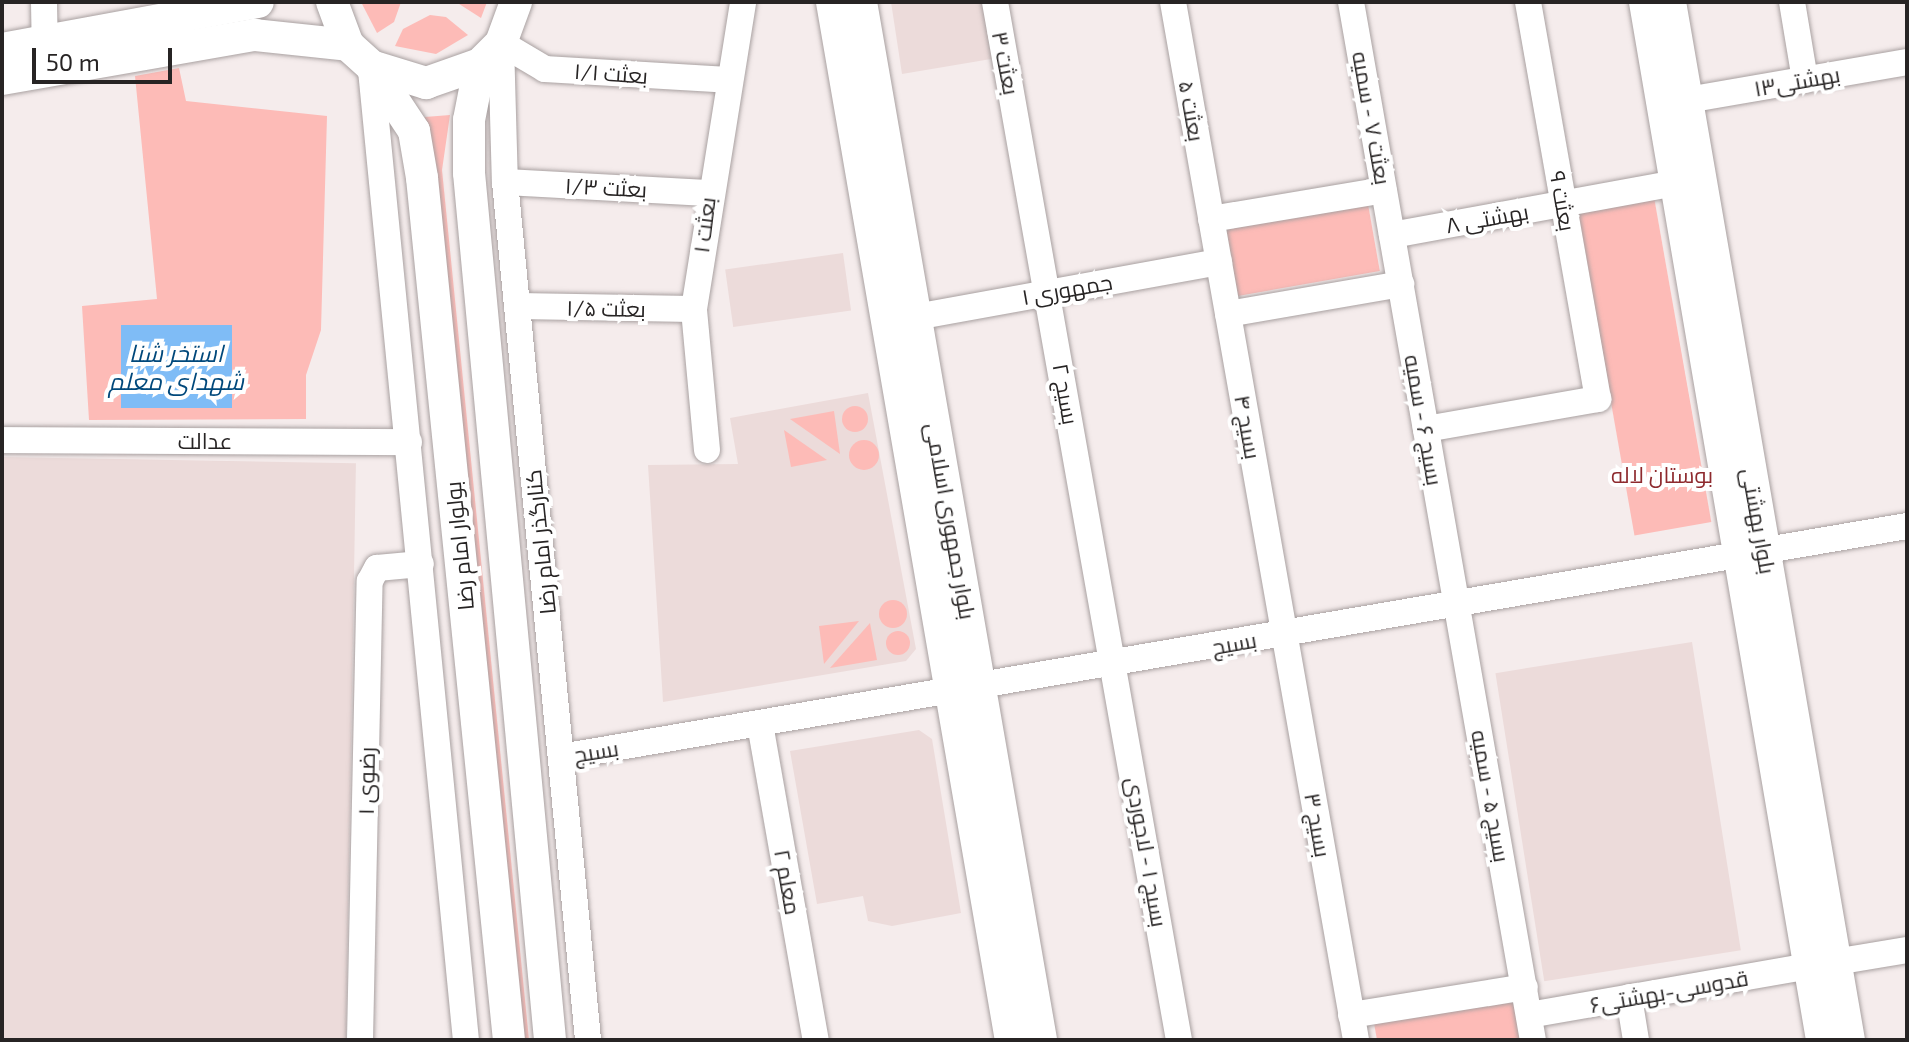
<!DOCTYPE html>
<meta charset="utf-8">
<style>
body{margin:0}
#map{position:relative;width:1909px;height:1042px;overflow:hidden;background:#f5ecec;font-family:"Exo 2",Cairo,sans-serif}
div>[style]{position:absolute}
.built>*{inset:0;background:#ecdbda;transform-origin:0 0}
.green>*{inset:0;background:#fdbbb7;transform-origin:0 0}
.round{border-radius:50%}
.water>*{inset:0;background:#7fbcf6;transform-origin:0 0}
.roads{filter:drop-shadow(0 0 2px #a9a1a1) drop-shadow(0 0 2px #a9a1a1)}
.minor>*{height:26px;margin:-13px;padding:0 13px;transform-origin:13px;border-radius:13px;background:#fff}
.major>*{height:32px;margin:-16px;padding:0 16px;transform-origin:16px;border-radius:16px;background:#fff}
span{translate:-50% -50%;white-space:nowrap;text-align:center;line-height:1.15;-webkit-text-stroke:8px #fff;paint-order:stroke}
.street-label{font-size:22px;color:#272424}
.park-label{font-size:22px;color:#8e2a2e}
.water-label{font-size:24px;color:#00487b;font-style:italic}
.frame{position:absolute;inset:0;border:4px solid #272424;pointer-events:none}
.scale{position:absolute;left:32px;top:48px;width:140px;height:36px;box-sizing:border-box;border:4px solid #272424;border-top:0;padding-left:10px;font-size:24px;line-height:28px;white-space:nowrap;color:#272424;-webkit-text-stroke:6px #fff;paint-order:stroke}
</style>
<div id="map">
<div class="built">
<i style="clip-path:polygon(891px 2px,985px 2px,997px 58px,902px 74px)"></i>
<i style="left:843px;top:253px;width:58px;height:119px;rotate:82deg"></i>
<i style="clip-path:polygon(868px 393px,916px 649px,906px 661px,663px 702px,648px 465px,738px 464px,730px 418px)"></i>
<i style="left:2px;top:457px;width:354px;height:583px;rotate:1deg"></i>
<i style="left:1692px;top:642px;width:312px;height:199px;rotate:81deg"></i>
<i style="clip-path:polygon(919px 730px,932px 739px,961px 913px,892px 926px,868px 921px,863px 896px,817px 904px,790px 751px)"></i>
</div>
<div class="green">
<i style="clip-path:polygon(361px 2px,401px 2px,394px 22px,377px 33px)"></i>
<i style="clip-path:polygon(456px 2px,487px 2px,481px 18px)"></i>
<i style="clip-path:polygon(430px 15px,446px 17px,468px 35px,436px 54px,395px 46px,403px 29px)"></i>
<i style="clip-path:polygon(179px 68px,186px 101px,327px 116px,321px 330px,306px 375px,306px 419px,89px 420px,82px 306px,157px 299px,135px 76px)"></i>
<i style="clip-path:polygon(450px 115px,442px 170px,529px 1040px,519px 1040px,425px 117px)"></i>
<i style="left:1654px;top:197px;width:330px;height:78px;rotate:80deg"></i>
<i style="left:1368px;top:204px;width:68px;height:144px;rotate:80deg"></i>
<i class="round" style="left:842px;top:406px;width:26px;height:26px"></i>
<i style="clip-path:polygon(834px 411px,840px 454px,790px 419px)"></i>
<i style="clip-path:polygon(784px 430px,827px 460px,791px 467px)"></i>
<i class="round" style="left:849px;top:440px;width:30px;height:30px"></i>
<i class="round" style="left:879px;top:600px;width:28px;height:28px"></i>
<i style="clip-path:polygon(859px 621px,824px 664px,819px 626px)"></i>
<i style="clip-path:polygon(870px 623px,877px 660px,830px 668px)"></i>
<i class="round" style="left:886px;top:631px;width:24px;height:24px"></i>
<i style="clip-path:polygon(1513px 998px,1520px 1039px,1377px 1040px,1374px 1023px)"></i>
</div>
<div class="water">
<i style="left:121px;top:325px;width:111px;height:83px"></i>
</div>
<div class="roads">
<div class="minor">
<i style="left:44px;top:2px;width:39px;rotate:89deg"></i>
<i style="left:995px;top:2px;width:1054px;rotate:79.95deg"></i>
<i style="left:1173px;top:2px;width:1054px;rotate:80deg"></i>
<i style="left:1351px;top:2px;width:1054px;rotate:80.06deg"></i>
<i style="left:1792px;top:2px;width:79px;rotate:80.5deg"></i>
<i style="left:501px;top:43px;width:139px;rotate:88.4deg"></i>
<i style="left:505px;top:182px;width:862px;rotate:84.47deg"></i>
<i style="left:501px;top:43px;width:51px;rotate:30.6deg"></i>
<i style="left:545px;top:69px;width:183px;rotate:3.4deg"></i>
<i style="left:371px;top:70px;width:975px;rotate:84.41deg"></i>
<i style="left:1687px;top:100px;width:223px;rotate:-9.8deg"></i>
<i style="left:505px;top:182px;width:203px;rotate:3.1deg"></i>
<i style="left:1211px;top:219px;width:175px;rotate:-9.5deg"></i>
<i style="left:1392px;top:235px;width:288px;rotate:-10.4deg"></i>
<i style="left:517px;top:306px;width:177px;rotate:1deg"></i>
<i style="left:1228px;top:314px;width:176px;rotate:-9.8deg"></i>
<i style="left:916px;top:317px;width:308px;rotate:-10.3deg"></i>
<i style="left:1426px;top:429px;width:175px;rotate:-9.9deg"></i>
<i style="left:1598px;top:399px;width:403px;rotate:-100deg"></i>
<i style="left:2px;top:440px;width:407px;rotate:0.3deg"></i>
<i style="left:707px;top:450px;width:142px;rotate:-95.3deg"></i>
<i style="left:694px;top:309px;width:311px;rotate:-80.9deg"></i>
<i style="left:760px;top:724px;width:321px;rotate:80deg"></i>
<i style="left:561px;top:757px;width:1366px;rotate:-9.74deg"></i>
<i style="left:1835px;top:962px;width:73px;rotate:-9.5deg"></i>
<i style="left:1629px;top:997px;width:44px;rotate:80.8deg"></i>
<i style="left:1351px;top:1015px;width:176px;rotate:-9.1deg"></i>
<i style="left:1529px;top:1015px;width:284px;rotate:-9.9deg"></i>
<i style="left:360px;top:1040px;width:459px;rotate:-88.8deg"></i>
<i style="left:370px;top:581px;width:15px;rotate:-62deg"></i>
<i style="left:377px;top:568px;width:44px;rotate:-5.2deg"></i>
</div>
<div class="major">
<i style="left:332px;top:2px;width:46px;rotate:69.6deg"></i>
<i style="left:348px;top:45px;width:31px;rotate:42deg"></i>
<i style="left:371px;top:66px;width:58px;rotate:17.2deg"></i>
<i style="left:426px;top:83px;width:57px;rotate:-19.4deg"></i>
<i style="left:480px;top:64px;width:30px;rotate:-45deg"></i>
<i style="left:501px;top:43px;width:44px;rotate:-69.9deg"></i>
<i style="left:832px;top:2px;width:1053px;rotate:80.22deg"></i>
<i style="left:861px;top:2px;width:1053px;rotate:80.16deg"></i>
<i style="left:1645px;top:2px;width:1053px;rotate:80.32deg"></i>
<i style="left:1670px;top:2px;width:1053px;rotate:80.22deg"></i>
<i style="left:2px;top:49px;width:260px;rotate:-10.4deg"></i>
<i style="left:480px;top:64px;width:57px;rotate:101.1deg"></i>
<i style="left:469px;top:120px;width:53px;rotate:90deg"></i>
<i style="left:469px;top:173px;width:871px;rotate:84.66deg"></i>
<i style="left:371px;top:66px;width:78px;rotate:56.5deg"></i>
<i style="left:414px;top:131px;width:48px;rotate:80.3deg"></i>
<i style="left:422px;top:178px;width:866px;rotate:84.24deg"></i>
<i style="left:2px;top:79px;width:257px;rotate:-9.9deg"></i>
<i style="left:255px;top:35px;width:94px;rotate:6.1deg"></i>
</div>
</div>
<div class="street-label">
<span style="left:1006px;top:63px;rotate:79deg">بعثت ۳</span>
<span style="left:611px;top:73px;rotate:4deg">بعثت ۱/۱</span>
<span style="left:1797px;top:81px;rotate:-10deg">بهشتی۱۳</span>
<span style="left:1192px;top:111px;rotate:80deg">بعثت ۵</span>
<span style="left:1372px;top:118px;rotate:80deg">بعثت ۷ - سمیه</span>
<span style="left:606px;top:187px;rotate:3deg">بعثت ۱/۳</span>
<span style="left:1563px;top:201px;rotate:80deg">بعثت ۹</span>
<span style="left:1487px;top:218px;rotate:-10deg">بهشتی ۸</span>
<span style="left:704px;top:225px;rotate:-83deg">بعثت ۱</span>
<span style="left:1067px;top:289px;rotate:-10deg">جمهوری ۱</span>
<span style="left:606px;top:308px;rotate:1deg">بعثت ۱/۵</span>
<span style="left:1066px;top:394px;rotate:80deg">بسیج ۲</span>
<span style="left:1424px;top:420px;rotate:80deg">بسیج ۶ - سمیه</span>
<span style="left:1248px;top:427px;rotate:80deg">بسیج ۴</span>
<span style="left:205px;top:441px">عدالت</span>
<span style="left:951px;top:521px;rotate:80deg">بلوار جمهوری اسلامی</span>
<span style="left:1759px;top:521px;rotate:80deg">بلوار بهشتی</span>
<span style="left:540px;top:542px;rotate:-96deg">کنارگذر امام رضا</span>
<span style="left:459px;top:546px;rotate:-96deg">بولوار امام رضا</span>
<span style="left:1234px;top:643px;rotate:-10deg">بسیج</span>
<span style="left:596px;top:751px;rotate:-9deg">بسیج</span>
<span style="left:366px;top:781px;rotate:-89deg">رضوی ۱</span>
<span style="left:1491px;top:796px;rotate:80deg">بسیج ۵ - سمیه</span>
<span style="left:1318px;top:825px;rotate:80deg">بسیج ۳</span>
<span style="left:1147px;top:852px;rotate:80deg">بسیج ۱ - لاجوردی</span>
<span style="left:788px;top:882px;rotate:80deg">معلم ۲</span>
<span style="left:1669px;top:991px;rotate:-10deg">قدوسی-بهشتی۶</span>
</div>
<div class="park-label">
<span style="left:1662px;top:475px">بوستان لاله</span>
</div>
<div class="water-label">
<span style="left:176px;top:367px">استخر شنا<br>شهدای معلم</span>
</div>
<div class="frame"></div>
<div class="scale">50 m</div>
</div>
